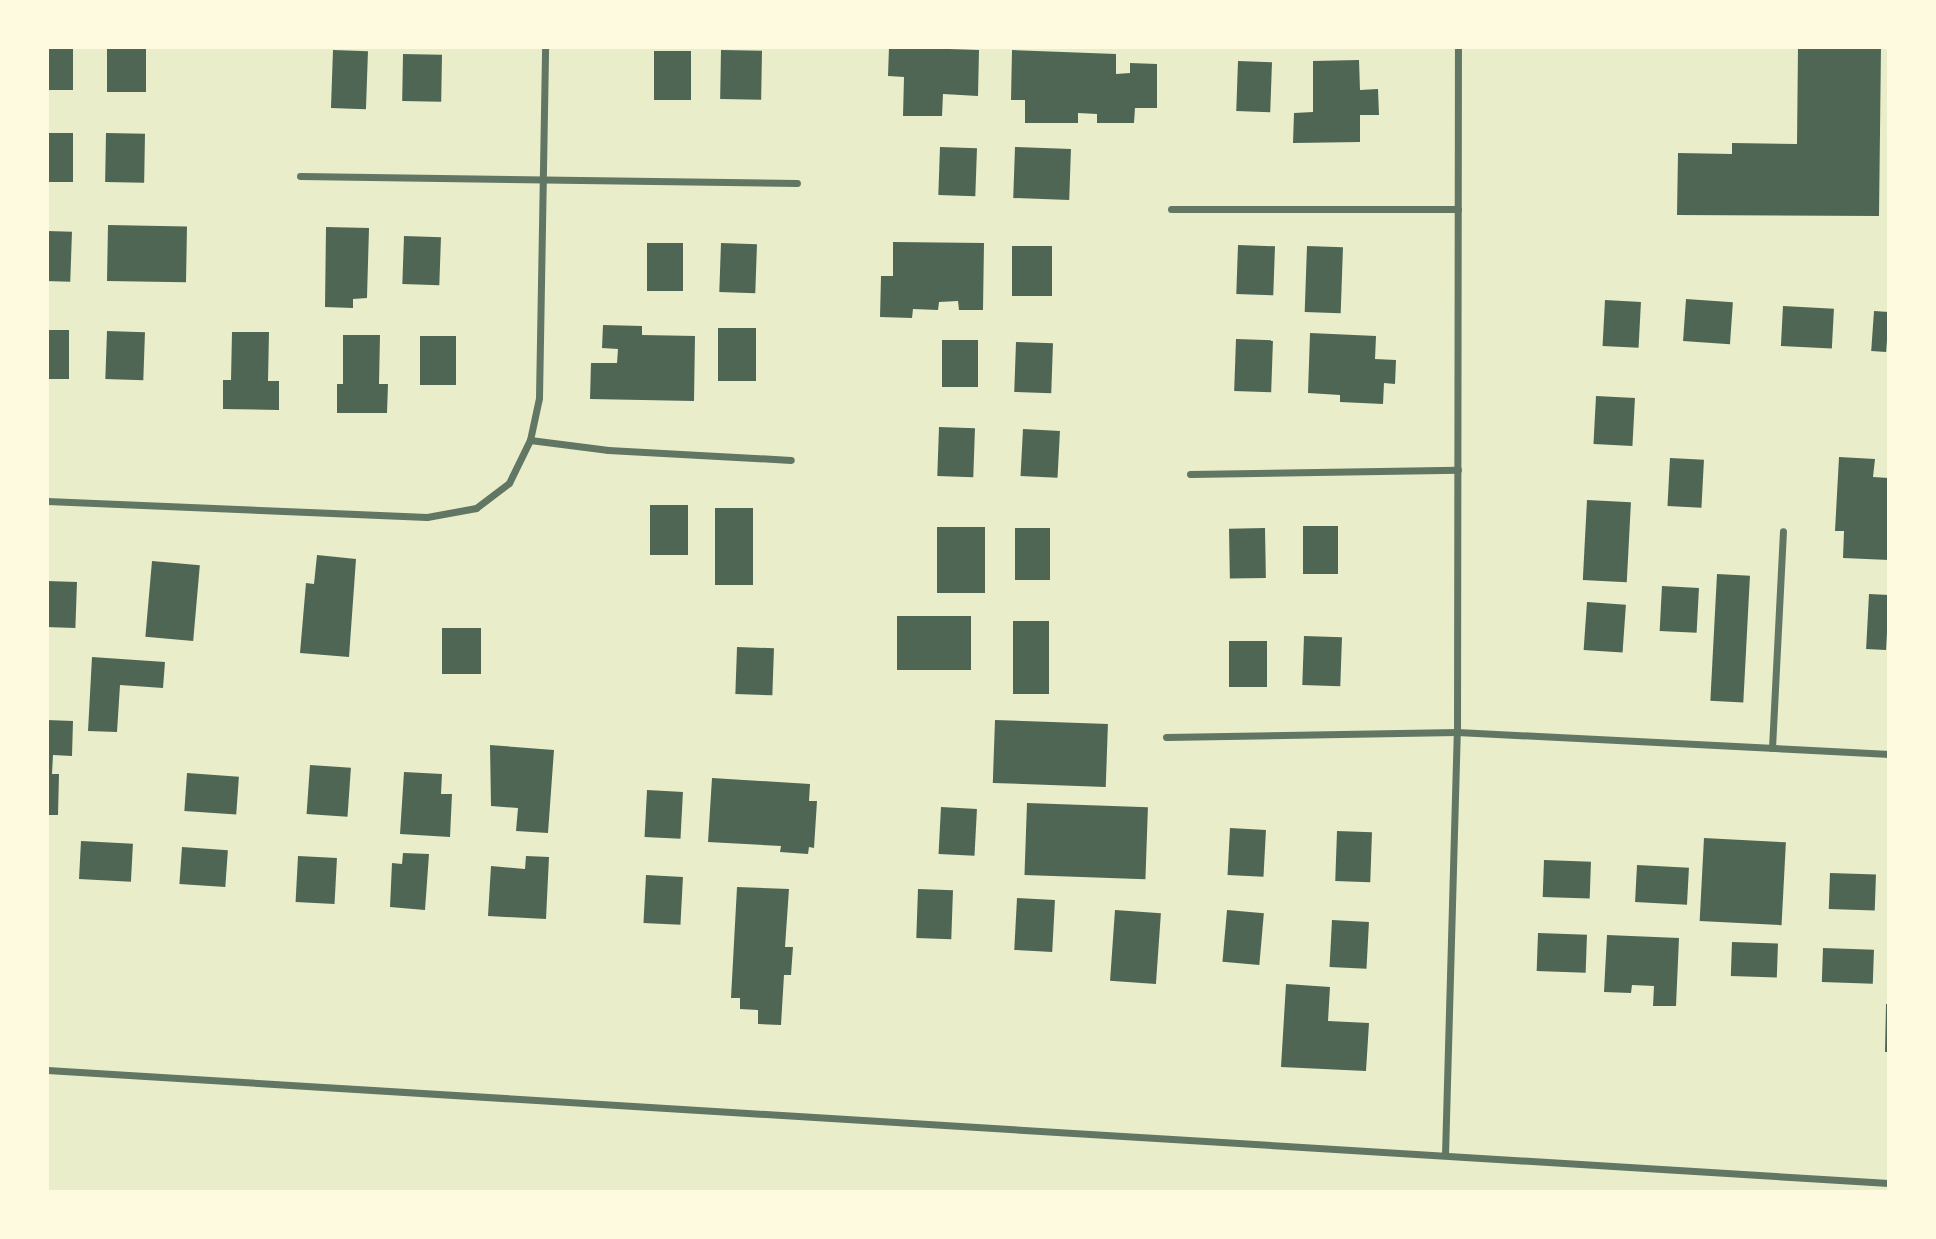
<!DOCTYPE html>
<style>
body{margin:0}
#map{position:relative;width:1936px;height:1239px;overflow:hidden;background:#e9edc9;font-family:"Times New Roman",serif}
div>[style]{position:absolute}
.building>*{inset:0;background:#4f6655;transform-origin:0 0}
.minor>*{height:7px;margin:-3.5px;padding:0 3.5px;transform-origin:3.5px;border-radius:3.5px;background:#617663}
span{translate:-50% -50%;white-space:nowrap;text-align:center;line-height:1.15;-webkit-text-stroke:7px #fefae0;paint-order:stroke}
.frame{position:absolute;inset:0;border:49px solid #fefae0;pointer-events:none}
</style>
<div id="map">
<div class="building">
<i style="left:47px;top:47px;width:26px;height:43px"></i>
<i style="left:107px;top:47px;width:39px;height:45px"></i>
<i style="clip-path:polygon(889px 47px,979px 50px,978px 96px,943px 94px,942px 116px,903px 116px,904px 77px,888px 76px)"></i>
<i style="clip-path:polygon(1798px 47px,1881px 47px,1879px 216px,1677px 215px,1678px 153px,1732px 154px,1732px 143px,1797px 144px)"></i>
<i style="left:333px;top:50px;width:35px;height:58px;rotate:2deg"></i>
<i style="left:721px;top:50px;width:41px;height:49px;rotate:1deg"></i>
<i style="clip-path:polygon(1012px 50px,1116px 54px,1116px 74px,1130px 73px,1130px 63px,1157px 64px,1157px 108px,1135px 108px,1134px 123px,1097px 123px,1097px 114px,1078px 113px,1078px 123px,1025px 123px,1025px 100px,1011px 100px)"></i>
<i style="left:654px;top:51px;width:37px;height:49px"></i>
<i style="left:403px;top:54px;width:39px;height:47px;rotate:1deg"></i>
<i style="clip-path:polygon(1359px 60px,1360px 90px,1378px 89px,1379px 115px,1360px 115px,1360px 142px,1293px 143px,1294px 113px,1313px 112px,1313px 61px)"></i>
<i style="left:1238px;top:61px;width:34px;height:50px;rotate:2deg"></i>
<i style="left:47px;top:133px;width:26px;height:49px"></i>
<i style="left:106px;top:133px;width:39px;height:49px;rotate:1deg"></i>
<i style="left:940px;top:147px;width:37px;height:48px;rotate:2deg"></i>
<i style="left:1015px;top:147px;width:56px;height:51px;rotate:2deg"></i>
<i style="left:108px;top:225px;width:79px;height:56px;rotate:1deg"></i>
<i style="clip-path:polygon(326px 227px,369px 228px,367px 298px,353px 299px,353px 308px,325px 307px)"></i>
<i style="left:47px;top:231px;width:25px;height:50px;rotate:2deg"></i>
<i style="left:404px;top:236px;width:37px;height:48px;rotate:2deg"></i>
<i style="clip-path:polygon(893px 242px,984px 243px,983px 310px,959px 310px,958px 301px,939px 302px,938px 310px,913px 309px,912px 318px,880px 317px,881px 276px,893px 276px)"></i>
<i style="left:647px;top:243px;width:36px;height:48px"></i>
<i style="left:721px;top:243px;width:36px;height:49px;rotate:2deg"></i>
<i style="left:1238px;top:245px;width:37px;height:49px;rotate:2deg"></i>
<i style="left:1012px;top:246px;width:40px;height:50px"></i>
<i style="left:1307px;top:246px;width:36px;height:66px;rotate:2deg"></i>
<i style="left:1686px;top:299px;width:47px;height:42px;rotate:4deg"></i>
<i style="left:1605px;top:300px;width:36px;height:46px;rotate:3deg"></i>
<i style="left:1783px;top:306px;width:51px;height:40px;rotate:3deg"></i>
<i style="left:1874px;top:311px;width:15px;height:40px;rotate:4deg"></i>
<i style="clip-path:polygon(603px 325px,642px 326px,642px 335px,695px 336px,694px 401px,590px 399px,591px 363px,617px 363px,618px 349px,602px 348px)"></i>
<i style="left:718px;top:328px;width:38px;height:53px"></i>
<i style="left:47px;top:330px;width:22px;height:49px"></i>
<i style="left:107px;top:331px;width:38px;height:48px;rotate:2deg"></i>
<i style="clip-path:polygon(232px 332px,269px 332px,268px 381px,279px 381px,279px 410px,223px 409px,223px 380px,231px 380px)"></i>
<i style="clip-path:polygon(1310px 333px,1376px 336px,1375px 359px,1396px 360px,1395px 384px,1384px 383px,1383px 404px,1340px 402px,1340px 395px,1308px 393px)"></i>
<i style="clip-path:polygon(343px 335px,380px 335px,379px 384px,388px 384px,387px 413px,337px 413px,337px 384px,343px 384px)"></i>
<i style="left:420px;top:336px;width:36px;height:49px"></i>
<i style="left:1236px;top:339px;width:37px;height:52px;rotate:2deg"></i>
<i style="left:942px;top:340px;width:36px;height:47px"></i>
<i style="left:1016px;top:342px;width:37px;height:50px;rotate:2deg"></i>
<i style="left:1596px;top:396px;width:39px;height:48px;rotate:3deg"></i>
<i style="left:939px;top:427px;width:36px;height:49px;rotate:2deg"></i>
<i style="left:1023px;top:429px;width:37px;height:47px;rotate:3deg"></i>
<i style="clip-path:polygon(1839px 457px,1875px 459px,1873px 477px,1889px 478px,1889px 560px,1843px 558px,1844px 531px,1835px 531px)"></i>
<i style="left:1670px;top:458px;width:34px;height:48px;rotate:3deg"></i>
<i style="left:1587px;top:500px;width:44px;height:80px;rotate:3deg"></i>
<i style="left:650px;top:505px;width:38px;height:50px"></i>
<i style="left:715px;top:508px;width:38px;height:77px"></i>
<i style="left:1303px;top:526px;width:35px;height:48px"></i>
<i style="left:937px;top:527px;width:48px;height:66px"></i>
<i style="left:1015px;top:528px;width:35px;height:52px"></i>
<i style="left:1265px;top:528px;width:50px;height:36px;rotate:89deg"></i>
<i style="clip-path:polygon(317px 555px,356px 559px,349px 657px,300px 653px,306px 583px,314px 584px)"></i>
<i style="left:152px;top:561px;width:48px;height:76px;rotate:5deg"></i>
<i style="left:1717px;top:574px;width:33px;height:127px;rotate:3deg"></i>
<i style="left:47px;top:581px;width:30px;height:46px;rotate:2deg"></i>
<i style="left:1662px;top:586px;width:37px;height:45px;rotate:3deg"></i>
<i style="left:1869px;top:594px;width:20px;height:55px;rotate:3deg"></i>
<i style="left:1587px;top:602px;width:39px;height:48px;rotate:4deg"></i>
<i style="left:971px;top:616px;width:54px;height:74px;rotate:90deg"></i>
<i style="left:1013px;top:621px;width:36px;height:73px"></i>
<i style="left:442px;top:628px;width:39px;height:46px"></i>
<i style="left:1304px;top:636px;width:38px;height:49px;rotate:2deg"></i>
<i style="left:1229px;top:641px;width:38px;height:46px"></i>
<i style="left:737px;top:647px;width:37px;height:47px;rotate:2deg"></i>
<i style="clip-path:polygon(92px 657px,165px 662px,163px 688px,120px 685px,117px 732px,88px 731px)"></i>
<i style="clip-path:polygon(47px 720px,73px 721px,72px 756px,53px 755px,52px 774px,59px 774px,58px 815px,47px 815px)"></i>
<i style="left:995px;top:720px;width:113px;height:63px;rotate:2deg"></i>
<i style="clip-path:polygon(490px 745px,554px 750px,548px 833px,516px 831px,518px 808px,491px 806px)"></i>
<i style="left:310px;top:765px;width:41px;height:49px;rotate:4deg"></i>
<i style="clip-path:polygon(404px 772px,442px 774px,441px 794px,452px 794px,450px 837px,400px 834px)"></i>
<i style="left:187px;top:773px;width:52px;height:38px;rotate:4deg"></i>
<i style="clip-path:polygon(712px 778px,810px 784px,809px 801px,817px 801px,814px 848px,809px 847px,808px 854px,780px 852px,781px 846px,708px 842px)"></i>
<i style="left:647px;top:790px;width:36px;height:47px;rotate:3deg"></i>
<i style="left:1027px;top:803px;width:121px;height:72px;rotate:2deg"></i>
<i style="left:941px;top:807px;width:36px;height:47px;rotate:3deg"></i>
<i style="left:1230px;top:828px;width:36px;height:47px;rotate:3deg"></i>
<i style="left:1337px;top:831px;width:35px;height:50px;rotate:2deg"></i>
<i style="left:1704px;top:838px;width:82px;height:83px;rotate:3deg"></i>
<i style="left:81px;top:841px;width:52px;height:38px;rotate:3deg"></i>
<i style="left:182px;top:847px;width:46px;height:37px;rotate:4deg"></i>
<i style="clip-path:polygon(403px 853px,429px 854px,425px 910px,390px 907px,392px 863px,402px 864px)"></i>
<i style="left:298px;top:856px;width:39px;height:46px;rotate:3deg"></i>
<i style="clip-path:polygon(526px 856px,549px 857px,546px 919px,488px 916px,491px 866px,525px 869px)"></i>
<i style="left:1544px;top:860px;width:47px;height:37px;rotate:2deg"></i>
<i style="left:1637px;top:865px;width:52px;height:37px;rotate:3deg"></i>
<i style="left:1830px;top:873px;width:46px;height:36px;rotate:2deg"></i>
<i style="left:646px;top:875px;width:37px;height:48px;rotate:3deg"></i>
<i style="clip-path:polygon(737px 887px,789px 889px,785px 947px,793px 947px,791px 975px,784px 975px,781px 1025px,758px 1024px,758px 1010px,740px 1009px,740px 998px,731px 998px)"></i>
<i style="left:918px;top:889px;width:35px;height:49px;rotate:2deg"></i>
<i style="left:1017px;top:898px;width:38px;height:52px;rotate:3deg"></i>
<i style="left:1115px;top:910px;width:46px;height:71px;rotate:4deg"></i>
<i style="left:1227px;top:910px;width:37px;height:52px;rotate:5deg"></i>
<i style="left:1332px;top:920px;width:37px;height:47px;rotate:3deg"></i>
<i style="left:1538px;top:933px;width:49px;height:38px;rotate:2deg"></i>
<i style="clip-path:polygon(1607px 935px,1679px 938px,1676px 1006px,1653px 1006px,1654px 986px,1632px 985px,1631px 993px,1604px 992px)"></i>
<i style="left:1732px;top:942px;width:46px;height:34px;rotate:2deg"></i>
<i style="left:1823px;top:948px;width:51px;height:34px;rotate:2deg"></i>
<i style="clip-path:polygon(1286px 984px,1330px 987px,1328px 1021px,1369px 1023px,1366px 1071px,1281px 1067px)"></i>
<i style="clip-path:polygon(1886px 1004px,1889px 1004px,1889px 1052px,1885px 1052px)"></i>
</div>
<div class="minor">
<i style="left:300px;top:176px;width:497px;rotate:0.8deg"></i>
<i style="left:1171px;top:209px;width:287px"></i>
<i style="left:530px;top:440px;width:79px;rotate:7.3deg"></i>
<i style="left:608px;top:450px;width:183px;rotate:3.1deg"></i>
<i style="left:1190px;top:474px;width:268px;rotate:-0.9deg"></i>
<i style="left:47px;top:501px;width:380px;rotate:2.4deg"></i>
<i style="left:427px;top:517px;width:50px;rotate:-10.4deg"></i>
<i style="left:476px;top:508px;width:41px;rotate:-37.1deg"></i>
<i style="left:509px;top:483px;width:48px;rotate:-64deg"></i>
<i style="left:530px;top:440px;width:43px;rotate:-77.9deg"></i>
<i style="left:539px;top:398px;width:351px;rotate:-89deg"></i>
<i style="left:1166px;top:737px;width:291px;rotate:-1deg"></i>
<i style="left:1457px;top:732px;width:433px;rotate:2.9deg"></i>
<i style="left:1772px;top:748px;width:217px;rotate:-87.1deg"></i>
<i style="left:47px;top:1070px;width:1845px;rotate:3.51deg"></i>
<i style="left:1445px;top:1155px;width:423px;rotate:-88.4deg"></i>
<i style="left:1457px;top:732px;width:685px;rotate:-89.92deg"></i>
</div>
<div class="frame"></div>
</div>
